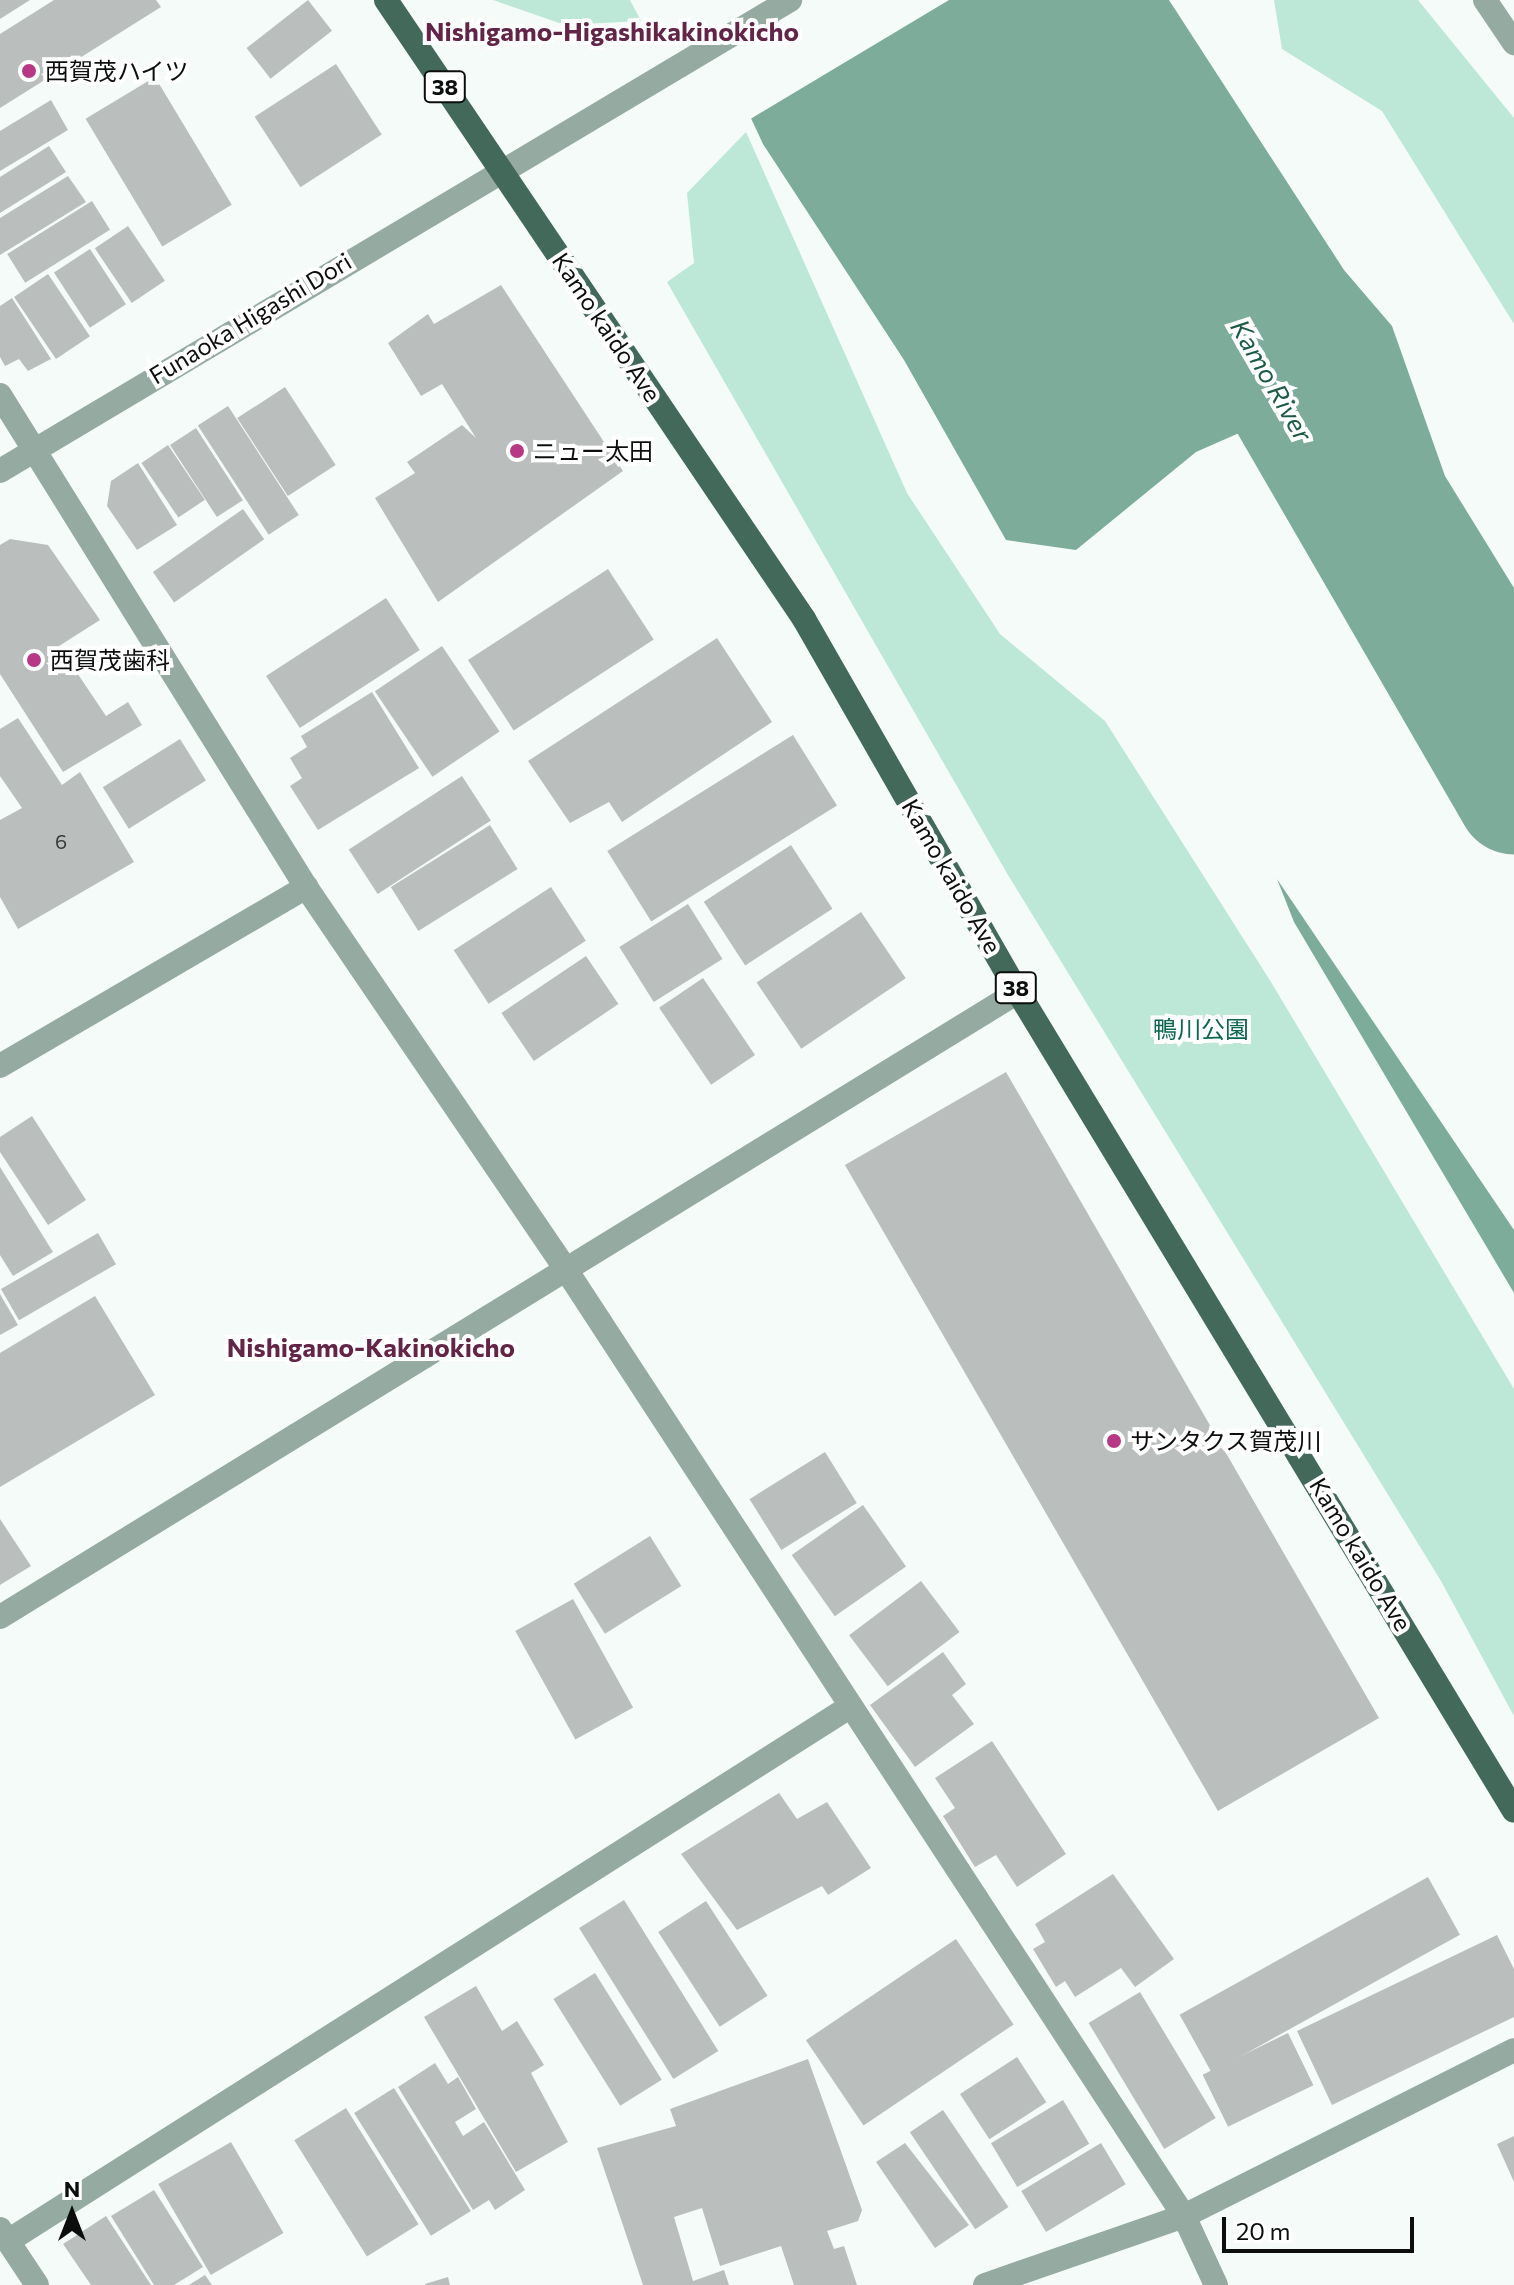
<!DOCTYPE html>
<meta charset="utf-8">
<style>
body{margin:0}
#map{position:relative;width:1514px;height:2285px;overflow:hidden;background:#f5fbf9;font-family:Commissioner,"Noto Sans JP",sans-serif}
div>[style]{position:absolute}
.green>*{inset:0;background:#bde7d6}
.water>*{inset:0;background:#7dad9a}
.pier>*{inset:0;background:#f5fbf9}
.river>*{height:114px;margin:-57px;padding:0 57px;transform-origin:57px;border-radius:57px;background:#7dad9a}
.building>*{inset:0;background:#babfbd;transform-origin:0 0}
.minor>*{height:24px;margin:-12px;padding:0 12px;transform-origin:12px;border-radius:12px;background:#95aaa1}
.tertiary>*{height:24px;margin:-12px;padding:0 12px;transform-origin:12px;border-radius:12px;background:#95aaa1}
.primary>*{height:24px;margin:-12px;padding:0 12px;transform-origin:12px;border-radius:12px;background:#42695a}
.dots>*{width:22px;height:22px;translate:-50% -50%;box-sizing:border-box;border:4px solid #fff;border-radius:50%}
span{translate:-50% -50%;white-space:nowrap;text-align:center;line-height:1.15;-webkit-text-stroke:8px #fff;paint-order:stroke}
.number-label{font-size:20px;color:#383a39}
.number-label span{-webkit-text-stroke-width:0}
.shield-label span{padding:2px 6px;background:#fff;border:2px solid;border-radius:6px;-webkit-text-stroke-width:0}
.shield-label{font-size:22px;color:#0c0e0d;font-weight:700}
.poi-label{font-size:24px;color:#0c0e0d}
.left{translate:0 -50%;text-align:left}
.street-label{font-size:24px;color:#0c0e0d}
.park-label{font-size:24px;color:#0b674e}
.neighbourhood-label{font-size:26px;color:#622447;font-weight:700}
.water-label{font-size:26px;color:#1c5a46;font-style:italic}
.north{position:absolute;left:32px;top:2173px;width:80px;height:80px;-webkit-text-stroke:6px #fff;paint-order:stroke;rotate:0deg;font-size:22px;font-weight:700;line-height:32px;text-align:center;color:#0c0e0d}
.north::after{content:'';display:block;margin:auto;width:28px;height:36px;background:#0c0e0d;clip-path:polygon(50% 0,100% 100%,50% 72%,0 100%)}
.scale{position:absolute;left:1222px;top:2217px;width:192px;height:36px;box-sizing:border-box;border:4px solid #0c0e0d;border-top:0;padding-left:10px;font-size:24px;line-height:28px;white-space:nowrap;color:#0c0e0d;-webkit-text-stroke:6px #fff;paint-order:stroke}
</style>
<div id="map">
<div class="green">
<i style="clip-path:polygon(493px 0,630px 0,641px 21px,565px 25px)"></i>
<i style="clip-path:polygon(1274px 0,1418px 0,1514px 118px,1514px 324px,1382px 111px,1282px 49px)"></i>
<i style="clip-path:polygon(746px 132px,907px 493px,1000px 634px,1105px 721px,1271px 982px,1514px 1389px,1514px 1716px,1441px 1581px,1008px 875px,667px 282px,694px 263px,687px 193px)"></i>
</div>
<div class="water">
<i style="clip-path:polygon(696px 0,1169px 0,1344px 270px,1392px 326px,1445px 476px,1514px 588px,1514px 697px,1417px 552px,1323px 443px,1246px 430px,1196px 452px,1076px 550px,1006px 540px,904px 360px,763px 144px)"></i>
<i style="clip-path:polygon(1277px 879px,1514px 1230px,1514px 1293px,1294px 922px)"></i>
</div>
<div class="pier">
<i style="clip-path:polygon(692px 0,949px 0,747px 121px)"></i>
</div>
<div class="river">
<i style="left:1229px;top:305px;width:569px;rotate:59.92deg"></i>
</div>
<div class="building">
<i style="clip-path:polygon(0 0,30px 0,0 19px)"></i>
<i style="clip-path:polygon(54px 0,156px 0,161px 7px,0 108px,0 34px)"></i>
<i style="left:308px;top:0;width:39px;height:78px;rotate:52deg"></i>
<i style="left:336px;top:64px;width:84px;height:97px;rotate:57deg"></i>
<i style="left:155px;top:77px;width:149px;height:81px;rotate:59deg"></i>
<i style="clip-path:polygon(51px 100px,68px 130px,0 171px,0 131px)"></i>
<i style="clip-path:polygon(49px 146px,66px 172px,0 213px,0 177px)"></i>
<i style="clip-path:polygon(68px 176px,86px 202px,0 255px,0 218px)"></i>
<i style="left:92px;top:201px;width:34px;height:100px;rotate:58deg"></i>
<i style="left:128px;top:226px;width:66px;height:40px;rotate:56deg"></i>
<i style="left:90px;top:249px;width:66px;height:43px;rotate:57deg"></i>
<i style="left:48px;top:274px;width:75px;height:41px;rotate:56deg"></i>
<i style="clip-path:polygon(501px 285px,623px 471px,438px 602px,375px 498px,415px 473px,407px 462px,462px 425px,476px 438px,442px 384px,421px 396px,388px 343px,428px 314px,434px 324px)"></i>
<i style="clip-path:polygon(12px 298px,51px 359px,28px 371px,19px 359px,5px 366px,0 357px,0 306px)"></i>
<i style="left:285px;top:387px;width:93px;height:57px;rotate:57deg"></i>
<i style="left:228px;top:406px;width:130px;height:36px;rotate:57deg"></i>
<i style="left:196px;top:428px;width:86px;height:31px;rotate:57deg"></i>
<i style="left:168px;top:445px;width:66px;height:32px;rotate:56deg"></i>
<i style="clip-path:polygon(138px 463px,177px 525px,137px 550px,107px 506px,111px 481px)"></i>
<i style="left:243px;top:509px;width:37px;height:110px;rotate:55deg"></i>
<i style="clip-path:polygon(10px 539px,48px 545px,100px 620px,59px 646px,106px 716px,128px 702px,142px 725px,63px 772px,0 674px,0 545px)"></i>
<i style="left:608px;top:569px;width:84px;height:167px;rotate:57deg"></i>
<i style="left:386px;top:598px;width:62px;height:143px;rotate:57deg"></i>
<i style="clip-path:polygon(717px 638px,772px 722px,622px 822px,609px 802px,570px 823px,528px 761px)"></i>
<i style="left:442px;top:646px;width:103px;height:81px;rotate:56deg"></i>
<i style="clip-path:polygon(372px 692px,419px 768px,318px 830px,290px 786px,302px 778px,290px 758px,307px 747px,301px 736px)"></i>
<i style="clip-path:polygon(18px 718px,62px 785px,80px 772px,134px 862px,18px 929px,0 897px,0 820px,22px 808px,0 776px,0 729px)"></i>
<i style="left:793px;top:735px;width:83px;height:219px;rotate:58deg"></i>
<i style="left:180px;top:739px;width:49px;height:91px;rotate:58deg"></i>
<i style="left:462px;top:776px;width:53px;height:135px;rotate:57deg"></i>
<i style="left:490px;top:825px;width:52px;height:117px;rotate:58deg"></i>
<i style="left:791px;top:845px;width:76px;height:104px;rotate:57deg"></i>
<i style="left:551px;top:887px;width:64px;height:116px;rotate:57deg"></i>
<i style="left:688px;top:904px;width:65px;height:81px;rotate:58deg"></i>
<i style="left:861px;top:912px;width:80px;height:126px;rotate:56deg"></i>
<i style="left:586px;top:956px;width:58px;height:102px;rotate:56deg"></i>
<i style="left:703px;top:978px;width:93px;height:53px;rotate:56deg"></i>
<i style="left:1006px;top:1072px;width:746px;height:186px;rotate:60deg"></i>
<i style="clip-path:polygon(32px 1116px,86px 1200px,48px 1225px,0 1152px,0 1137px)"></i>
<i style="clip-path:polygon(0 1167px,53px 1252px,13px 1276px,0 1255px)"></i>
<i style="left:98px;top:1233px;width:36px;height:112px;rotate:60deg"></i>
<i style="clip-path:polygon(0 1294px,18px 1325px,0 1335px)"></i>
<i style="clip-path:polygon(95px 1296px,155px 1395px,0 1487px,0 1353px)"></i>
<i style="left:825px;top:1452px;width:60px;height:89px;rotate:58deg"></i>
<i style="left:863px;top:1505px;width:75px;height:87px;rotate:55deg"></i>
<i style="clip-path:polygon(0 1519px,31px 1566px,0 1585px)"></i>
<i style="left:650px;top:1536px;width:59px;height:90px;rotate:58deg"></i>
<i style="left:921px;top:1581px;width:64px;height:90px;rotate:53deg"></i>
<i style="left:573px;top:1599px;width:124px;height:66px;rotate:61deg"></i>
<i style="clip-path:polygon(943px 1652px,966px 1684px,952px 1695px,974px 1724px,915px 1767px,870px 1705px)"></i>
<i style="clip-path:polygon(992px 1741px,1066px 1854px,1017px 1887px,996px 1855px,975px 1867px,943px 1816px,955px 1808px,935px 1778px)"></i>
<i style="clip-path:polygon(779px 1793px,797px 1819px,827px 1802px,871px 1868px,828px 1895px,822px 1886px,737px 1930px,681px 1854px)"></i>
<i style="clip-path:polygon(1113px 1874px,1174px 1959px,1135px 1987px,1121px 1968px,1075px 1997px,1065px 1981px,1056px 1987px,1033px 1949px,1045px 1942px,1035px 1924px)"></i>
<i style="left:1428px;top:1877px;width:66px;height:284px;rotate:61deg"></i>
<i style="left:624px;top:1900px;width:178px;height:53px;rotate:58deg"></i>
<i style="left:706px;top:1901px;width:113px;height:57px;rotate:57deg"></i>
<i style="clip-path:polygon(1497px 1935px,1514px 1969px,1514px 2017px,1332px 2105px,1297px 2031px)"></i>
<i style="left:956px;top:1939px;width:103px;height:181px;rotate:56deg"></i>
<i style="left:595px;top:1973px;width:126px;height:49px;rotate:58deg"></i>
<i style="clip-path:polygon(476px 1986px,502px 2031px,517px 2021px,544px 2065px,531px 2073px,568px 2142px,516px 2172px,424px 2017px)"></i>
<i style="left:1140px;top:1992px;width:147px;height:60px;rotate:59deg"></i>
<i style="left:1288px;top:2033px;width:58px;height:95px;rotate:64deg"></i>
<i style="left:1017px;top:2057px;width:54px;height:68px;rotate:57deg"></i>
<i style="clip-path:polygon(808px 2059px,862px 2210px,858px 2221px,827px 2231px,834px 2249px,844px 2246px,857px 2285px,794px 2285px,781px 2246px,720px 2266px,702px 2208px,674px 2217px,693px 2281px,724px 2270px,729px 2285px,643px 2285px,597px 2148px,676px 2126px,670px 2109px)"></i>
<i style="clip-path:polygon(435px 2063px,448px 2084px,458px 2077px,476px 2109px,455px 2122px,463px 2136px,484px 2122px,525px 2190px,495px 2210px,489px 2200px,473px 2210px,398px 2087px)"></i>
<i style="left:394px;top:2088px;width:145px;height:47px;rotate:58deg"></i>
<i style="left:1063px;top:2100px;width:51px;height:84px;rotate:59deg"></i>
<i style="left:346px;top:2108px;width:137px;height:61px;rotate:58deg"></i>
<i style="left:943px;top:2110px;width:117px;height:40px;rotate:56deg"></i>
<i style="clip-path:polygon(1514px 2136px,1514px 2182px,1497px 2144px)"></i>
<i style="left:231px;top:2142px;width:105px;height:84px;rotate:60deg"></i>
<i style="clip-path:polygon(905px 2143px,969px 2225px,935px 2248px,876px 2162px)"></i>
<i style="left:1101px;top:2143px;width:48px;height:93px;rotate:59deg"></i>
<i style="clip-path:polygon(154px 2190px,203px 2267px,174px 2285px,154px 2285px,111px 2216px)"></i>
<i style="clip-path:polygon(106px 2216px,151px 2285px,91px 2285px,63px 2244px)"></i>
<i style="clip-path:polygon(205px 2275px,212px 2285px,189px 2285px)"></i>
<i style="clip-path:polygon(448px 2277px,450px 2285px,425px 2285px,425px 2284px)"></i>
</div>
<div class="minor">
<i style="left:0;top:395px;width:579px;rotate:58.12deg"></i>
<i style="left:306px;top:887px;width:461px;rotate:55.8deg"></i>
<i style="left:565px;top:1268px;width:1132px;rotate:56.86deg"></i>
<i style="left:1184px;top:2216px;width:76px;rotate:65.1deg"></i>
<i style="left:0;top:1066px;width:355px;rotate:-30.3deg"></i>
<i style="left:0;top:1617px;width:1195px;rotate:-31.55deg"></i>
<i style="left:0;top:2229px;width:67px;rotate:56.5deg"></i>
<i style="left:8px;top:2241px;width:995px;rotate:-32.4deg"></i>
<i style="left:985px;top:2285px;width:211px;rotate:-19.1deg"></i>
<i style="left:1184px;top:2216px;width:369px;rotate:-26.7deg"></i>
</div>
<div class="tertiary">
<i style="left:1485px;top:0;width:52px;rotate:56deg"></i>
<i style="left:0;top:471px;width:920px;rotate:-30.8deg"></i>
</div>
<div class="primary">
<i style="left:386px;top:0;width:747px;rotate:55.97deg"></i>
<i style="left:804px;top:619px;width:430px;rotate:60.2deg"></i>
<i style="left:1018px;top:992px;width:957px;rotate:58.8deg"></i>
</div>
<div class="dots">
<i style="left:29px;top:71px;background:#b73884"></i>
<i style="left:517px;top:451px;background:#b73884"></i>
<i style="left:34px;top:660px;background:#b73884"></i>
<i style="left:1114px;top:1441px;background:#b73884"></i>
</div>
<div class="number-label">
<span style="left:61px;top:841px">6</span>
</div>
<div class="shield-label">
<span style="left:445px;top:87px">38</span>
<span style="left:1016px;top:988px">38</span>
</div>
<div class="poi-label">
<span class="left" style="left:45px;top:71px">西賀茂ハイツ</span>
<span class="left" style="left:533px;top:451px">ニュー太田</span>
<span class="left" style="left:50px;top:660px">西賀茂歯科</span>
<span class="left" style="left:1130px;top:1441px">サンタクス賀茂川</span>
</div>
<div class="street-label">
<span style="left:250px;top:318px;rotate:-31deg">Funaoka Higashi Dori</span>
<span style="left:607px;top:327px;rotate:56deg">Kamo kaido Ave</span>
<span style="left:952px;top:876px;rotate:60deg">Kamo kaido Ave</span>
<span style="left:1361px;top:1554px;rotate:59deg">Kamo kaido Ave</span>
</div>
<div class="park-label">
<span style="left:1201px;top:1029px">鴨川公園</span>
</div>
<div class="neighbourhood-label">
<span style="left:612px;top:31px">Nishigamo-Higashikakinokicho</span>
<span style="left:371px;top:1347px">Nishigamo-Kakinokicho</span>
</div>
<div class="water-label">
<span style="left:1272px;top:380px;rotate:60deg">Kamo River</span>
</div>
<div class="north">N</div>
<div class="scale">20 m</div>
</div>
